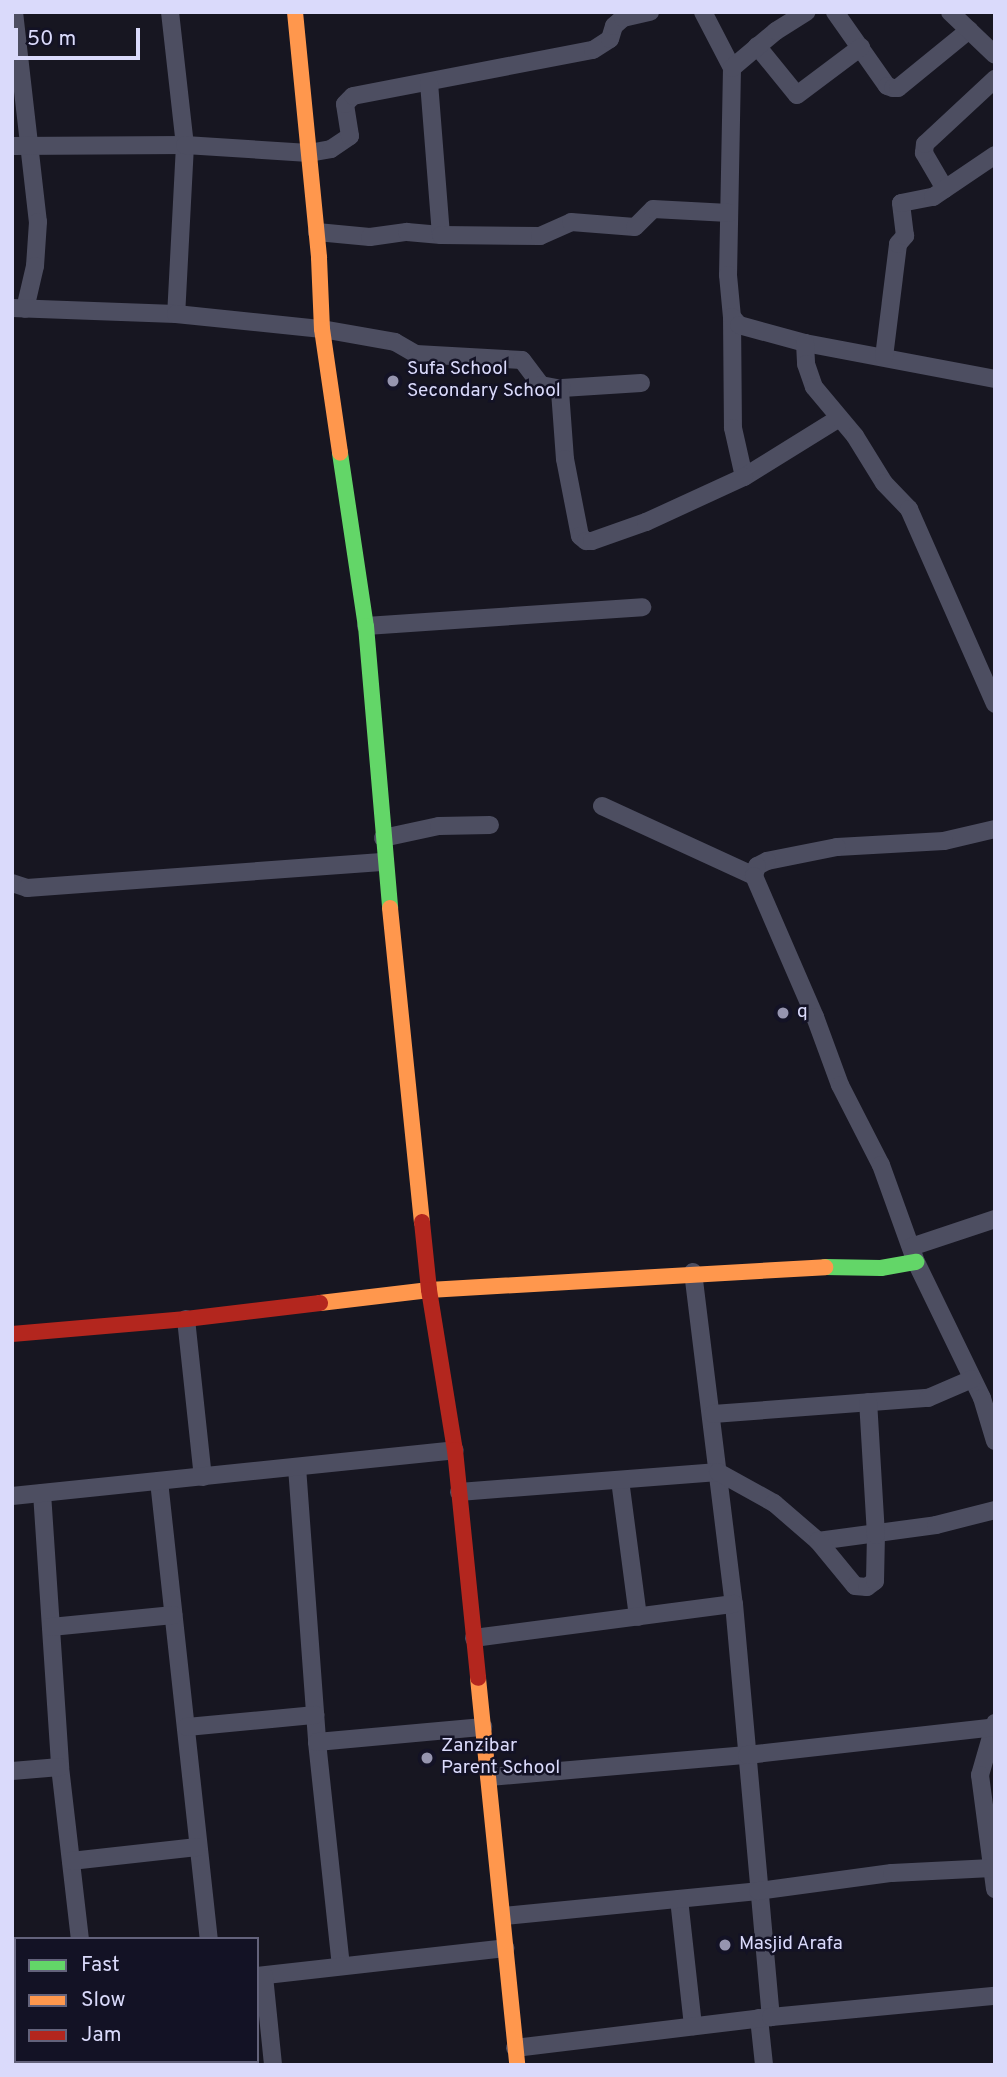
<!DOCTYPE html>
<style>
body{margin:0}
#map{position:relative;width:1007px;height:2077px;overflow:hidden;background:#171621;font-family:Overpass,sans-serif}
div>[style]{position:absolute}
.street>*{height:18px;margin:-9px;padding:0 9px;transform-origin:9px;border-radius:9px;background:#4d4e61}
.fast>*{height:16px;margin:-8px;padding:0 8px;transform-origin:8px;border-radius:8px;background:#63d668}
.slow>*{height:16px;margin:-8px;padding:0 8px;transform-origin:8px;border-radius:8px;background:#ff974d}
.jam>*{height:16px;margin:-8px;padding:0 8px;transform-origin:8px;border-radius:8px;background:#b3261e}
.dots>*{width:19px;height:19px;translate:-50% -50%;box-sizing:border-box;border:4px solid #131225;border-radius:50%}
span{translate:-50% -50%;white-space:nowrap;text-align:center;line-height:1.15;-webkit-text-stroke:5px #131225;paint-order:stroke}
.poi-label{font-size:19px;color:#dadafb}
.left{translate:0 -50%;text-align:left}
.frame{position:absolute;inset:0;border:14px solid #dadafb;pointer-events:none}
.legend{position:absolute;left:14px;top:1937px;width:245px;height:126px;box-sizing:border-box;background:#131225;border:2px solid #63627b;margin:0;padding:9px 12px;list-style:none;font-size:21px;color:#dadafb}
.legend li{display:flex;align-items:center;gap:14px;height:35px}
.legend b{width:35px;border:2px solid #63627b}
.scale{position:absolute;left:14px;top:28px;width:126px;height:32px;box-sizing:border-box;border:4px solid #dadafb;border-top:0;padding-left:9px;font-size:21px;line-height:24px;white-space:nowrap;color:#dadafb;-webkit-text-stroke:5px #131225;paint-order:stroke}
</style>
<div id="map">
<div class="street">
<i style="left:14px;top:12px;width:211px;rotate:83.5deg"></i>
<i style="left:38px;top:222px;width:44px;rotate:93.9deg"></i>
<i style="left:35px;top:266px;width:44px;rotate:103.1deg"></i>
<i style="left:170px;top:12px;width:134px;rotate:83.6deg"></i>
<i style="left:185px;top:145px;width:169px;rotate:93deg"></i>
<i style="left:703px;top:12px;width:63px;rotate:62.6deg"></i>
<i style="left:732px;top:68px;width:207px;rotate:91.1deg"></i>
<i style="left:728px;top:275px;width:42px;rotate:84.6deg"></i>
<i style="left:732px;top:317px;width:111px;rotate:89.5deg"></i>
<i style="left:733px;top:428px;width:50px;rotate:77.3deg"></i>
<i style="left:744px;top:477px;width:112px;rotate:-31.8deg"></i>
<i style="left:835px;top:12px;width:90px;rotate:54.9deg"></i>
<i style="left:887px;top:86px;width:6px;rotate:18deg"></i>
<i style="left:893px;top:88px;width:5px"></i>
<i style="left:898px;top:88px;width:92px;rotate:-39.2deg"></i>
<i style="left:950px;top:12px;width:62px;rotate:43.7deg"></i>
<i style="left:757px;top:46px;width:63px;rotate:50.8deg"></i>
<i style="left:797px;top:95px;width:80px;rotate:-36.9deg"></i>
<i style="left:732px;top:68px;width:57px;rotate:-40.1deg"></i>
<i style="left:776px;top:31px;width:36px;rotate:-32deg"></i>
<i style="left:12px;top:146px;width:173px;rotate:-0.3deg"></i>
<i style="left:185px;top:145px;width:124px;rotate:3.7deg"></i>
<i style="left:309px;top:153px;width:22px;rotate:-10deg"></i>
<i style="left:331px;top:149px;width:23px;rotate:-34deg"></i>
<i style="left:350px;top:136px;width:32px;rotate:-99deg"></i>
<i style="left:345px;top:104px;width:11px;rotate:-45deg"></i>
<i style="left:353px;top:96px;width:244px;rotate:-10.9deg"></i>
<i style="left:593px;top:50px;width:20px;rotate:-33deg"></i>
<i style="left:610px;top:39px;width:14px;rotate:-73deg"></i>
<i style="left:614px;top:26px;width:12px;rotate:-42deg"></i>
<i style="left:623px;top:18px;width:28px;rotate:-13deg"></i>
<i style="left:945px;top:189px;width:42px;rotate:-120.3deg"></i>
<i style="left:924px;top:153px;width:9px;rotate:-84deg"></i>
<i style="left:925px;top:144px;width:96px;rotate:-42.9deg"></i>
<i style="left:317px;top:232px;width:53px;rotate:5.4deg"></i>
<i style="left:370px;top:237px;width:37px;rotate:-8deg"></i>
<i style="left:407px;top:232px;width:34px;rotate:5deg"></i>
<i style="left:441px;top:235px;width:153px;rotate:-94.5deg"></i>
<i style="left:441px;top:235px;width:99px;rotate:0.6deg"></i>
<i style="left:540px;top:236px;width:34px;rotate:-24deg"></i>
<i style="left:571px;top:222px;width:64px;rotate:4.5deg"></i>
<i style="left:635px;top:227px;width:25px;rotate:-45deg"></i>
<i style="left:653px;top:209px;width:76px;rotate:3deg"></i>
<i style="left:12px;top:308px;width:164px;rotate:2.1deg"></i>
<i style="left:176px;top:314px;width:147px;rotate:5.9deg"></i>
<i style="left:322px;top:329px;width:74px;rotate:10.1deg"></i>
<i style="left:395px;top:342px;width:24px;rotate:30deg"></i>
<i style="left:416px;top:354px;width:106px;rotate:3.2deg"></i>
<i style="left:522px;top:360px;width:31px;rotate:53deg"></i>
<i style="left:541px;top:385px;width:20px;rotate:11deg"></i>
<i style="left:732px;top:317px;width:11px;rotate:49deg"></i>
<i style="left:739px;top:325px;width:68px;rotate:15.3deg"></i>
<i style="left:805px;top:343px;width:193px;rotate:10.7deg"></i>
<i style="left:805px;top:343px;width:21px;rotate:87deg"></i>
<i style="left:806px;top:364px;width:24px;rotate:71deg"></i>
<i style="left:814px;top:387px;width:64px;rotate:50.1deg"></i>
<i style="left:855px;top:436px;width:55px;rotate:58.3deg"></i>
<i style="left:884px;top:483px;width:36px;rotate:46deg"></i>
<i style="left:909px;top:509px;width:213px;rotate:66.2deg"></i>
<i style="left:884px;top:357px;width:114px;rotate:-82.9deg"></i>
<i style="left:898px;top:244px;width:11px;rotate:-49deg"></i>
<i style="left:905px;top:236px;width:33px;rotate:-97deg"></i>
<i style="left:901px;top:203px;width:33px;rotate:-11deg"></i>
<i style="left:933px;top:197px;width:75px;rotate:-34.1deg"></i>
<i style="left:641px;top:383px;width:79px;rotate:176.4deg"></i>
<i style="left:562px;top:388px;width:4px;rotate:124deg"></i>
<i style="left:560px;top:391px;width:68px;rotate:85.8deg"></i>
<i style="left:565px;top:459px;width:78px;rotate:79deg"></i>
<i style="left:580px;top:536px;width:8px;rotate:40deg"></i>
<i style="left:586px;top:541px;width:6px"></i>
<i style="left:592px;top:541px;width:57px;rotate:-19.4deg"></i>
<i style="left:646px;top:522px;width:108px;rotate:-24.7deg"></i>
<i style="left:366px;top:626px;width:277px;rotate:-3.9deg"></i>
<i style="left:602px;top:806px;width:167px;rotate:24.7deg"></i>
<i style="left:995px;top:829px;width:52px;rotate:166.8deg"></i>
<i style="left:944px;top:841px;width:107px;rotate:176.8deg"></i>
<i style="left:837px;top:847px;width:71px;rotate:168.7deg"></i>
<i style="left:767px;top:861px;width:11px;rotate:153deg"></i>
<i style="left:757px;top:866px;width:10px;rotate:107deg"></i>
<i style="left:754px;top:876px;width:154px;rotate:66.6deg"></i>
<i style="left:815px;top:1017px;width:72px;rotate:69.8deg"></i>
<i style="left:840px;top:1085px;width:90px;rotate:62.9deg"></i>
<i style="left:881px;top:1165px;width:103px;rotate:70.2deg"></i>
<i style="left:916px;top:1262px;width:151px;rotate:64.1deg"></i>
<i style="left:982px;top:1398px;width:45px;rotate:73.2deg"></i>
<i style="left:383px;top:838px;width:57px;rotate:-12.1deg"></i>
<i style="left:439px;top:826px;width:51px;rotate:-1.1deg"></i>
<i style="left:12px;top:883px;width:16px;rotate:18deg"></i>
<i style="left:27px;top:888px;width:359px;rotate:-4.2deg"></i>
<i style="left:911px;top:1247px;width:89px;rotate:-18.4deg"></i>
<i style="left:693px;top:1272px;width:335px;rotate:83deg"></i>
<i style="left:734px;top:1604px;width:415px;rotate:84.9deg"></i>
<i style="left:186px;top:1319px;width:159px;rotate:83.9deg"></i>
<i style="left:713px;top:1414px;width:216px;rotate:-4.3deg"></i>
<i style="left:928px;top:1398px;width:48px;rotate:-23.4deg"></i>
<i style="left:297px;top:1467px;width:276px;rotate:85.8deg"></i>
<i style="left:317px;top:1742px;width:225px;rotate:83.9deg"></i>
<i style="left:620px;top:1480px;width:138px;rotate:82.5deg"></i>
<i style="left:159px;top:1481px;width:461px;rotate:83.8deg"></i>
<i style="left:459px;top:1492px;width:260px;rotate:-4.4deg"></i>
<i style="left:718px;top:1472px;width:64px;rotate:29deg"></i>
<i style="left:774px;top:1503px;width:58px;rotate:40.8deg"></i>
<i style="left:818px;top:1541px;width:119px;rotate:-7.7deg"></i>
<i style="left:936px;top:1525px;width:61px;rotate:-14.3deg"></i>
<i style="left:42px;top:1493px;width:275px;rotate:86.2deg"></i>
<i style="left:60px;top:1767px;width:173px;rotate:83.4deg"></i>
<i style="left:12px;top:1496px;width:445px;rotate:-5.9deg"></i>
<i style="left:818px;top:1541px;width:58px;rotate:50.6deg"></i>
<i style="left:855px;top:1586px;width:12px;rotate:5deg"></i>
<i style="left:867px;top:1587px;width:10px;rotate:-37deg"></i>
<i style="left:875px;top:1581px;width:46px;rotate:-88.8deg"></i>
<i style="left:876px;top:1535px;width:133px;rotate:-93.4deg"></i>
<i style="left:51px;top:1627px;width:123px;rotate:-5.6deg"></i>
<i style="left:474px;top:1638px;width:262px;rotate:-7.5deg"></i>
<i style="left:995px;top:1723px;width:54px;rotate:106.1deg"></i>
<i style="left:980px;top:1775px;width:115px;rotate:82.5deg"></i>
<i style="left:187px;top:1727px;width:129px;rotate:-5.4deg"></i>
<i style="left:317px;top:1742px;width:167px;rotate:-5.2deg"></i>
<i style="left:12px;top:1771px;width:48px;rotate:-4.8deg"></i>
<i style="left:489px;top:1777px;width:259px;rotate:-4.9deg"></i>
<i style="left:747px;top:1755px;width:250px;rotate:-6.4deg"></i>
<i style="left:71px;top:1861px;width:127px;rotate:-6.3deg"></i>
<i style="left:679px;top:1899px;width:128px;rotate:83.7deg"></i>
<i style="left:504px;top:1916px;width:255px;rotate:-5.6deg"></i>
<i style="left:758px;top:1891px;width:135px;rotate:-7.7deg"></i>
<i style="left:892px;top:1873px;width:100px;rotate:-2.9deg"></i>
<i style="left:257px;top:1976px;width:250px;rotate:-6.4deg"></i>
<i style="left:264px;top:1976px;width:89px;rotate:84.2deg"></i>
<i style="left:12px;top:2000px;width:4px;rotate:-14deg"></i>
<i style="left:759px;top:2018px;width:47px;rotate:83.9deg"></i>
<i style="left:515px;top:2048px;width:258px;rotate:-6.9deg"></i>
<i style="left:771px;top:2017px;width:225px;rotate:-5.4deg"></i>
<i style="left:45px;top:2061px;width:4px;rotate:90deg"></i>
</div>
<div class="fast">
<i style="left:340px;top:453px;width:175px;rotate:81.5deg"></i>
<i style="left:366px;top:626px;width:283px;rotate:85.1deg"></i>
<i style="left:825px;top:1267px;width:56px;rotate:1deg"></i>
<i style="left:881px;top:1268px;width:36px;rotate:-10deg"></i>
</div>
<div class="slow">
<i style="left:295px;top:12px;width:247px;rotate:84.4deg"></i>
<i style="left:319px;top:258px;width:71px;rotate:87.6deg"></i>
<i style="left:322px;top:329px;width:125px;rotate:81.7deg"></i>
<i style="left:390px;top:908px;width:316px;rotate:84.2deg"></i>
<i style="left:320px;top:1303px;width:110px;rotate:-6.8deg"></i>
<i style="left:429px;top:1290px;width:397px;rotate:-3.3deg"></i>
<i style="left:478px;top:1678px;width:389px;rotate:84.2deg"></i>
</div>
<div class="jam">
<i style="left:422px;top:1222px;width:68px;rotate:84.1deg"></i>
<i style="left:429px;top:1290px;width:162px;rotate:80.8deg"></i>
<i style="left:455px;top:1450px;width:229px;rotate:84.2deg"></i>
<i style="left:12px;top:1334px;width:175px;rotate:-4.9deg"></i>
<i style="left:186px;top:1319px;width:135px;rotate:-6.8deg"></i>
</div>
<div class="dots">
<i style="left:393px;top:381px;background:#9695af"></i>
<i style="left:783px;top:1013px;background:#9695af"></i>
<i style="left:427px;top:1758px;background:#9695af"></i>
<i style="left:725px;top:1945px;background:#9695af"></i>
</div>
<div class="poi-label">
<span class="left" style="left:407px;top:381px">Sufa School<br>Secondary School</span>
<span class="left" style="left:797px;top:1013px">q</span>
<span class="left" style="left:441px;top:1758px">Zanzibar<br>Parent School</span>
<span class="left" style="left:739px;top:1945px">Masjid Arafa</span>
</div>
<div class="frame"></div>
<ul class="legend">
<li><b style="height:9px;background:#63d668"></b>Fast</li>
<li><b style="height:9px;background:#ff974d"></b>Slow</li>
<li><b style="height:9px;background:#b3261e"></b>Jam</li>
</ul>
<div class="scale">50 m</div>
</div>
